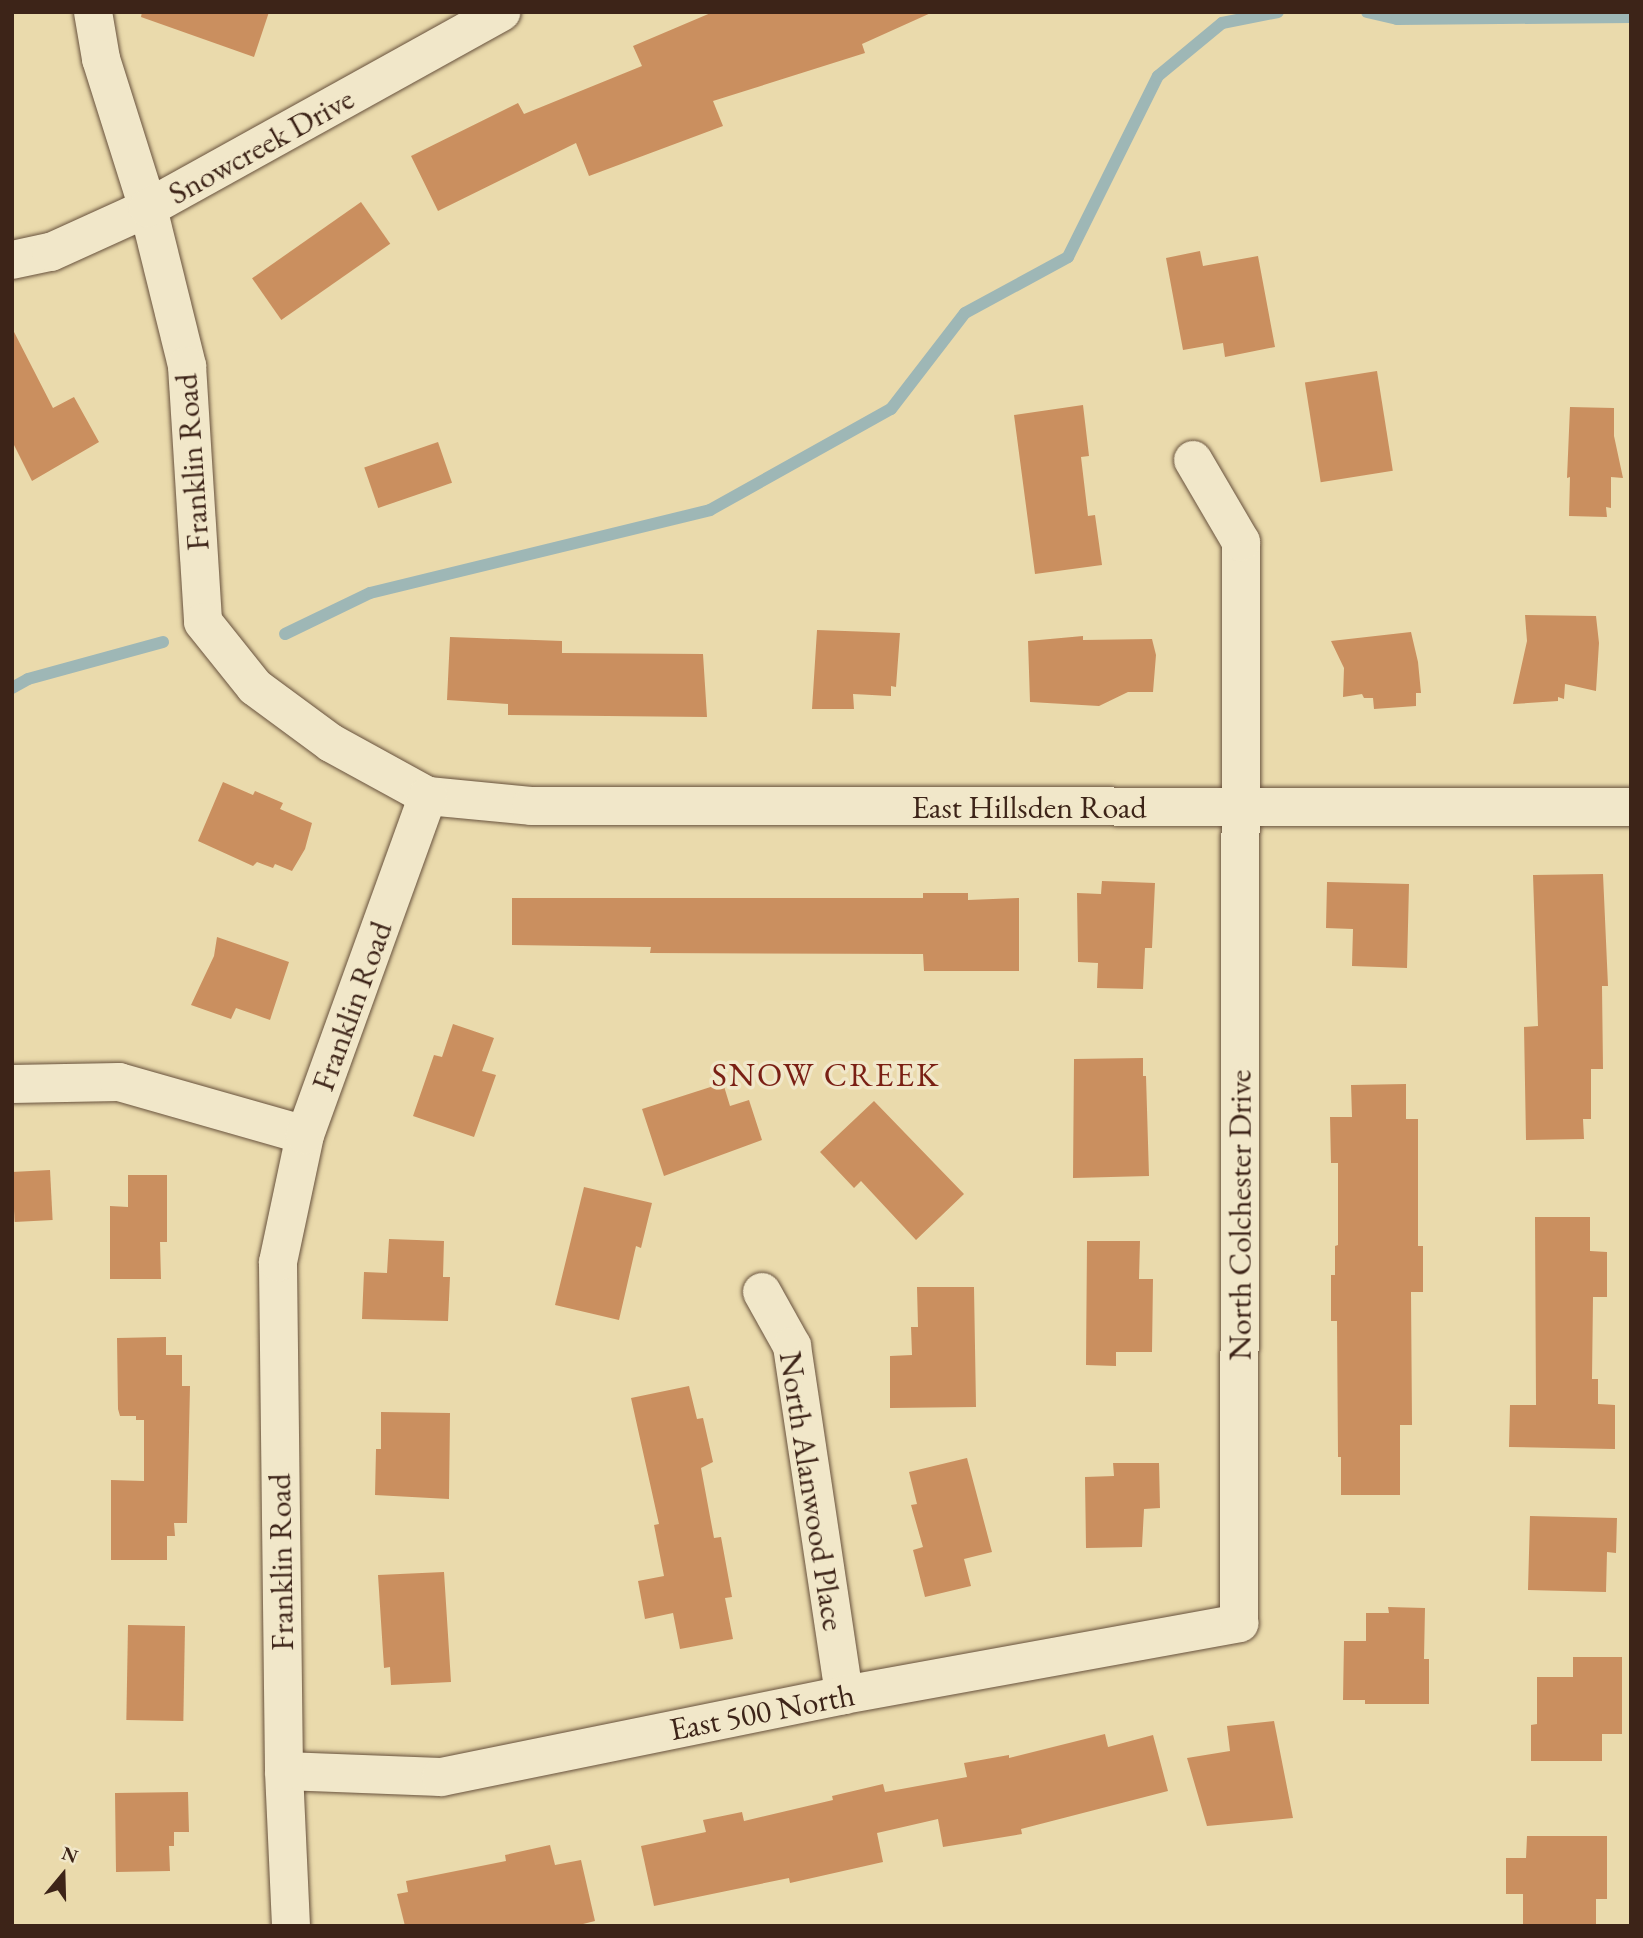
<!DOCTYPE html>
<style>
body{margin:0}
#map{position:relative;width:1643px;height:1938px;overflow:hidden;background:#eadaac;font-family:"EB Garamond",serif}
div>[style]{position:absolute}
.stream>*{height:12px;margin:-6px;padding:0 6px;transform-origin:6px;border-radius:6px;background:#9eb7b6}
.building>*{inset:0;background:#ca8f5f;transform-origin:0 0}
.roads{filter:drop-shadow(0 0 2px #68523d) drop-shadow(0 0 2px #68523d)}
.minor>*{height:38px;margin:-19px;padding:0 19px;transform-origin:19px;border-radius:19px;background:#f1e7c9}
span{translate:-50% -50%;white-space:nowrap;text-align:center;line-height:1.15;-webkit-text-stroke:7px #f1e7c9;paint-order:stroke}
.street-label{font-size:32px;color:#3d2418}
.neighbourhood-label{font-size:33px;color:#7a1f14;letter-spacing:2px}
.frame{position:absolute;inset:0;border:14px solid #3d2418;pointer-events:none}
.north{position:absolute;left:28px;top:1840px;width:70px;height:70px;-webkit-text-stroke:5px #f1e7c9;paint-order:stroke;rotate:19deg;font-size:19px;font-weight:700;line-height:28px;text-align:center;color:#3d2418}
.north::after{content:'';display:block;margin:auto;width:24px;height:32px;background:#3d2418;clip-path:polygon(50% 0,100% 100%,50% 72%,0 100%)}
</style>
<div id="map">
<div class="stream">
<i style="left:1367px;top:12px;width:31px;rotate:13deg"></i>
<i style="left:1397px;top:19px;width:234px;rotate:-0.5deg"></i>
<i style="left:285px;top:634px;width:94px;rotate:-25.8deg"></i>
<i style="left:370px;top:593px;width:350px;rotate:-13.7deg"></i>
<i style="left:710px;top:510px;width:207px;rotate:-29.2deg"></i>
<i style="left:891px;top:409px;width:121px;rotate:-52.4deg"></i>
<i style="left:965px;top:313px;width:117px;rotate:-28.5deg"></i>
<i style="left:1068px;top:257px;width:202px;rotate:-63.6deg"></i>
<i style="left:1158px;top:76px;width:83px;rotate:-39.6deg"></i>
<i style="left:1222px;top:23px;width:57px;rotate:-11.1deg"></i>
<i style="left:12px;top:688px;width:18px;rotate:-29deg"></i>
<i style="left:28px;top:679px;width:140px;rotate:-15.3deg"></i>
</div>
<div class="building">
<i style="clip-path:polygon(142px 12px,269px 12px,254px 57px,141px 17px)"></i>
<i style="clip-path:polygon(713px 12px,933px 12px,862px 44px,865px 53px,713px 101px,723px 126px,589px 176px,576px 143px,438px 211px,411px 156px,518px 103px,524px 114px,642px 66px,633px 46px)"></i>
<i style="left:361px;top:202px;width:51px;height:133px;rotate:55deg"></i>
<i style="clip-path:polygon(1200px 251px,1203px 266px,1258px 256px,1275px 347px,1225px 357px,1223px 343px,1183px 350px,1166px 258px)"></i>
<i style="clip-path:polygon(12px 328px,53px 408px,74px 397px,99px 442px,32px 481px,12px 441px)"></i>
<i style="left:1377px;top:371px;width:101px;height:73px;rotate:81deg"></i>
<i style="clip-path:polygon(1083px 405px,1089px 456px,1081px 457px,1088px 516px,1095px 515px,1102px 565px,1035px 574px,1014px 415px)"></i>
<i style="clip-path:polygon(1570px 407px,1614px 408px,1614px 436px,1623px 478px,1611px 477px,1611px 508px,1606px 507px,1607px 517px,1569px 516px,1570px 477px,1567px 478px)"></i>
<i style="left:438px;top:442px;width:43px;height:78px;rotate:71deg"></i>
<i style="clip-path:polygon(1525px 615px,1596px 616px,1599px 643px,1596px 691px,1565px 684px,1564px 699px,1558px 697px,1558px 701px,1513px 704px,1527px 641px)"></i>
<i style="clip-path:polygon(817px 630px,900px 633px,896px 687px,891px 686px,891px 696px,853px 694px,854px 709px,812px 709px)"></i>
<i style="clip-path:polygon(1411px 632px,1418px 662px,1421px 693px,1416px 693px,1416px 706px,1374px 709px,1373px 698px,1364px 698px,1362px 694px,1343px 697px,1344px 668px,1331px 641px)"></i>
<i style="clip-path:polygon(1083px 636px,1083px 640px,1152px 639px,1156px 655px,1153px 692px,1128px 692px,1099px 706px,1030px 702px,1028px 641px)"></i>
<i style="clip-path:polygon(450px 637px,562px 641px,562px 653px,703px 654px,707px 717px,508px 715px,508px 704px,447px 700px)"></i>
<i style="clip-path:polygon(223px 782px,253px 795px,255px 791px,283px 803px,280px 809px,312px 823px,305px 849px,292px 871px,275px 864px,273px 868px,257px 862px,253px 866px,198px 841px)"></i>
<i style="clip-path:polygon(1603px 874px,1608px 986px,1602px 986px,1603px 1069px,1591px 1069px,1591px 1119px,1583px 1119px,1584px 1139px,1526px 1140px,1524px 1027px,1538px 1026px,1533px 875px)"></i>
<i style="clip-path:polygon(1102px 881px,1155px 883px,1152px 948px,1145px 948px,1143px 989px,1097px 988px,1098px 963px,1078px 962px,1077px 893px,1101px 894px)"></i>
<i style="clip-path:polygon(1327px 882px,1409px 884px,1407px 968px,1352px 966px,1353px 929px,1326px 928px)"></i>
<i style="clip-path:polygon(923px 893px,968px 893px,968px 900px,1019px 898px,1019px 971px,924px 971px,923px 954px,650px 953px,651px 947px,512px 945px,512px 898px,923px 898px)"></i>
<i style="clip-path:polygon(217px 937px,289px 962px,270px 1020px,236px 1008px,231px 1019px,191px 1005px,214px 956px)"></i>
<i style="clip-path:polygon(453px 1024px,494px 1038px,482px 1071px,496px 1075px,474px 1137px,413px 1116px,434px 1055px,442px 1057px)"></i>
<i style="clip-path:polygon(1143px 1058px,1143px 1076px,1146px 1076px,1149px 1176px,1073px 1178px,1074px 1059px)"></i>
<i style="clip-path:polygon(723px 1083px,730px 1106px,749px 1100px,762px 1140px,664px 1176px,642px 1109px)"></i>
<i style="clip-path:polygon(1406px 1084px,1406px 1119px,1418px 1119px,1418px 1246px,1423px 1246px,1423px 1292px,1411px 1292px,1412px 1425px,1400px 1425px,1400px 1495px,1341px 1495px,1341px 1457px,1338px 1457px,1337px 1321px,1331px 1321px,1331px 1275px,1335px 1275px,1335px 1246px,1338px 1245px,1338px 1163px,1331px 1163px,1330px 1117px,1352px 1117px,1351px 1085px)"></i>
<i style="clip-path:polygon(874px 1101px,964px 1194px,916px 1240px,861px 1181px,854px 1188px,820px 1152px)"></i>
<i style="left:50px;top:1170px;width:50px;height:38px;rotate:87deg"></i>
<i style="clip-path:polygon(128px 1175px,167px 1175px,167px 1242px,160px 1242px,161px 1279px,110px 1279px,110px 1206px,128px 1207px)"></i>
<i style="clip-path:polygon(584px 1187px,652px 1203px,641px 1248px,636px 1246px,619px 1320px,555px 1305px)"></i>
<i style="clip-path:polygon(1535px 1217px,1590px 1217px,1590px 1251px,1607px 1252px,1607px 1297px,1593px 1297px,1592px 1379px,1598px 1379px,1598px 1404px,1615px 1405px,1615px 1449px,1509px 1447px,1510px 1405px,1536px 1405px)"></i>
<i style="clip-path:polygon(389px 1239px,444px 1241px,443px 1277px,450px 1277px,448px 1321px,362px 1319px,364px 1272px,387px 1273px)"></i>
<i style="clip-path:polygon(1087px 1241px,1140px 1241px,1139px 1279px,1153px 1279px,1152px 1352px,1116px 1352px,1116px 1366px,1086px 1365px)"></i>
<i style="clip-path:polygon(917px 1287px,974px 1287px,976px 1407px,890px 1408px,890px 1356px,912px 1355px,911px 1327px,918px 1327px)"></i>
<i style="clip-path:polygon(166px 1337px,166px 1355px,182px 1355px,182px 1386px,190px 1386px,187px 1523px,174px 1523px,175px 1536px,167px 1536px,167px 1560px,111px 1560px,111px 1480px,144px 1481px,144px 1420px,136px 1420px,136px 1416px,120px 1416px,118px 1409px,117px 1338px)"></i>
<i style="clip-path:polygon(689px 1386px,697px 1419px,703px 1418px,713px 1462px,701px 1468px,714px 1538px,721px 1537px,732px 1597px,725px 1598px,733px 1639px,680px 1649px,673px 1613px,645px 1619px,638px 1581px,664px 1576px,654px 1525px,659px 1524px,631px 1398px)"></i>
<i style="clip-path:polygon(381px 1412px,450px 1413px,449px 1499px,375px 1495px,376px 1449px,381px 1449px)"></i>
<i style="clip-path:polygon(967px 1458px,992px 1552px,964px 1559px,971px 1586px,925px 1597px,913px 1550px,923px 1547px,911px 1505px,917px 1504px,909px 1472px)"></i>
<i style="clip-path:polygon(1113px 1463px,1159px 1463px,1160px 1508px,1144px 1509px,1142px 1547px,1086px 1548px,1085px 1477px,1114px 1476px)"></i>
<i style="clip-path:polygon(1530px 1516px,1617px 1518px,1616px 1553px,1607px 1552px,1606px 1592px,1528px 1590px)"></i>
<i style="clip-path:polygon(444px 1572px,451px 1682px,391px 1685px,390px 1667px,384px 1668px,378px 1575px)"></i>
<i style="clip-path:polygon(1388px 1607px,1425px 1608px,1424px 1659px,1429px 1659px,1429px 1704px,1365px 1704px,1365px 1700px,1343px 1700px,1344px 1641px,1366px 1641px,1366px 1613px,1389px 1613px)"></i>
<i style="left:128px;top:1625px;width:57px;height:95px;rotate:1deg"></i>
<i style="clip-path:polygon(1573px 1657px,1622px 1657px,1622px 1734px,1602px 1734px,1602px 1761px,1531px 1761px,1531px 1725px,1537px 1724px,1537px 1677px,1573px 1677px)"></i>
<i style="clip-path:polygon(1274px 1721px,1293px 1818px,1207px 1826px,1187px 1758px,1230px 1751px,1227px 1726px)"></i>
<i style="clip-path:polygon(1105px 1734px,1108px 1747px,1153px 1735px,1168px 1791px,1021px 1829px,1022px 1834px,943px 1847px,938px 1819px,877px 1833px,883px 1862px,790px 1883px,789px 1878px,654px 1906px,641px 1846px,706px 1832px,703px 1820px,742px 1812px,744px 1821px,833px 1800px,832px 1796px,883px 1784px,885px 1792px,967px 1777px,964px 1763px,1009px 1755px,1009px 1758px)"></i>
<i style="clip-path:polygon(188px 1792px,189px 1832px,174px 1832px,174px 1846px,169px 1846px,170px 1871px,116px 1872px,115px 1793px)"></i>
<i style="clip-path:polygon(1527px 1836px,1607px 1836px,1607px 1899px,1596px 1899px,1596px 1926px,1523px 1926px,1523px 1894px,1506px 1894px,1506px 1858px,1526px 1858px)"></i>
<i style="clip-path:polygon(550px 1845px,555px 1865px,581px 1860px,595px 1921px,575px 1926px,405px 1926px,397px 1894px,408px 1892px,406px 1881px,506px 1861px,505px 1855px)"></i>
</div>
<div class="roads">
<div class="minor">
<i style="left:93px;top:12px;width:48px;rotate:80.3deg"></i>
<i style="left:101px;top:59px;width:156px;rotate:72.5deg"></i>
<i style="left:148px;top:208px;width:163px;rotate:76.1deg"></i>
<i style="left:187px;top:366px;width:256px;rotate:86.4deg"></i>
<i style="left:203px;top:622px;width:83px;rotate:51.3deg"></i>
<i style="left:255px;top:687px;width:94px;rotate:36.4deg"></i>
<i style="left:331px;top:743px;width:111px;rotate:28.7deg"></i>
<i style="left:428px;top:796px;width:103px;rotate:5.5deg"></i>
<i style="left:531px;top:806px;width:1100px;rotate:0.05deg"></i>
<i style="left:12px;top:260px;width:40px;rotate:-12deg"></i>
<i style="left:51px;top:252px;width:107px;rotate:-24.4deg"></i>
<i style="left:148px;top:208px;width:404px;rotate:-29deg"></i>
<i style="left:12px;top:1084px;width:107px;rotate:-1.1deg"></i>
<i style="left:119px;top:1082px;width:193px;rotate:15.9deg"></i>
<i style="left:762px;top:1292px;width:62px;rotate:60.9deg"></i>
<i style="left:792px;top:1346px;width:353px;rotate:81.5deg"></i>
<i style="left:284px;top:1771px;width:157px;rotate:2.2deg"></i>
<i style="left:441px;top:1777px;width:411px;rotate:-11.5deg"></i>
<i style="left:844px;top:1695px;width:402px;rotate:-10.3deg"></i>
<i style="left:1239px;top:1623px;width:1081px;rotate:-89.89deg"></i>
<i style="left:1241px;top:542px;width:95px;rotate:-120.3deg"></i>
<i style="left:291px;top:1926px;width:155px;rotate:-92.6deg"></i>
<i style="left:284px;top:1771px;width:509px;rotate:-90.68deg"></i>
<i style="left:278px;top:1262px;width:130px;rotate:-78deg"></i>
<i style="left:305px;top:1135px;width:361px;rotate:-70.1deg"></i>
</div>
</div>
<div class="street-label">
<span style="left:261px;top:146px;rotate:-29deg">Snowcreek Drive</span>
<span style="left:192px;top:462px;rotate:-94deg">Franklin Road</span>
<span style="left:1029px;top:807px">East Hillsden Road</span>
<span style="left:352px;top:1006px;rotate:-70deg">Franklin Road</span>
<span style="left:1240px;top:1215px;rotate:-90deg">North Colchester Drive</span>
<span style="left:812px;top:1491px;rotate:81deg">North Alanwood Place</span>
<span style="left:281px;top:1562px;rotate:-91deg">Franklin Road</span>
<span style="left:762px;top:1712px;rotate:-11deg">East 500 North</span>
</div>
<div class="neighbourhood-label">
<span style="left:826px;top:1075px">SNOW CREEK</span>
</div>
<div class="frame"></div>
<div class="north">N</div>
</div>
